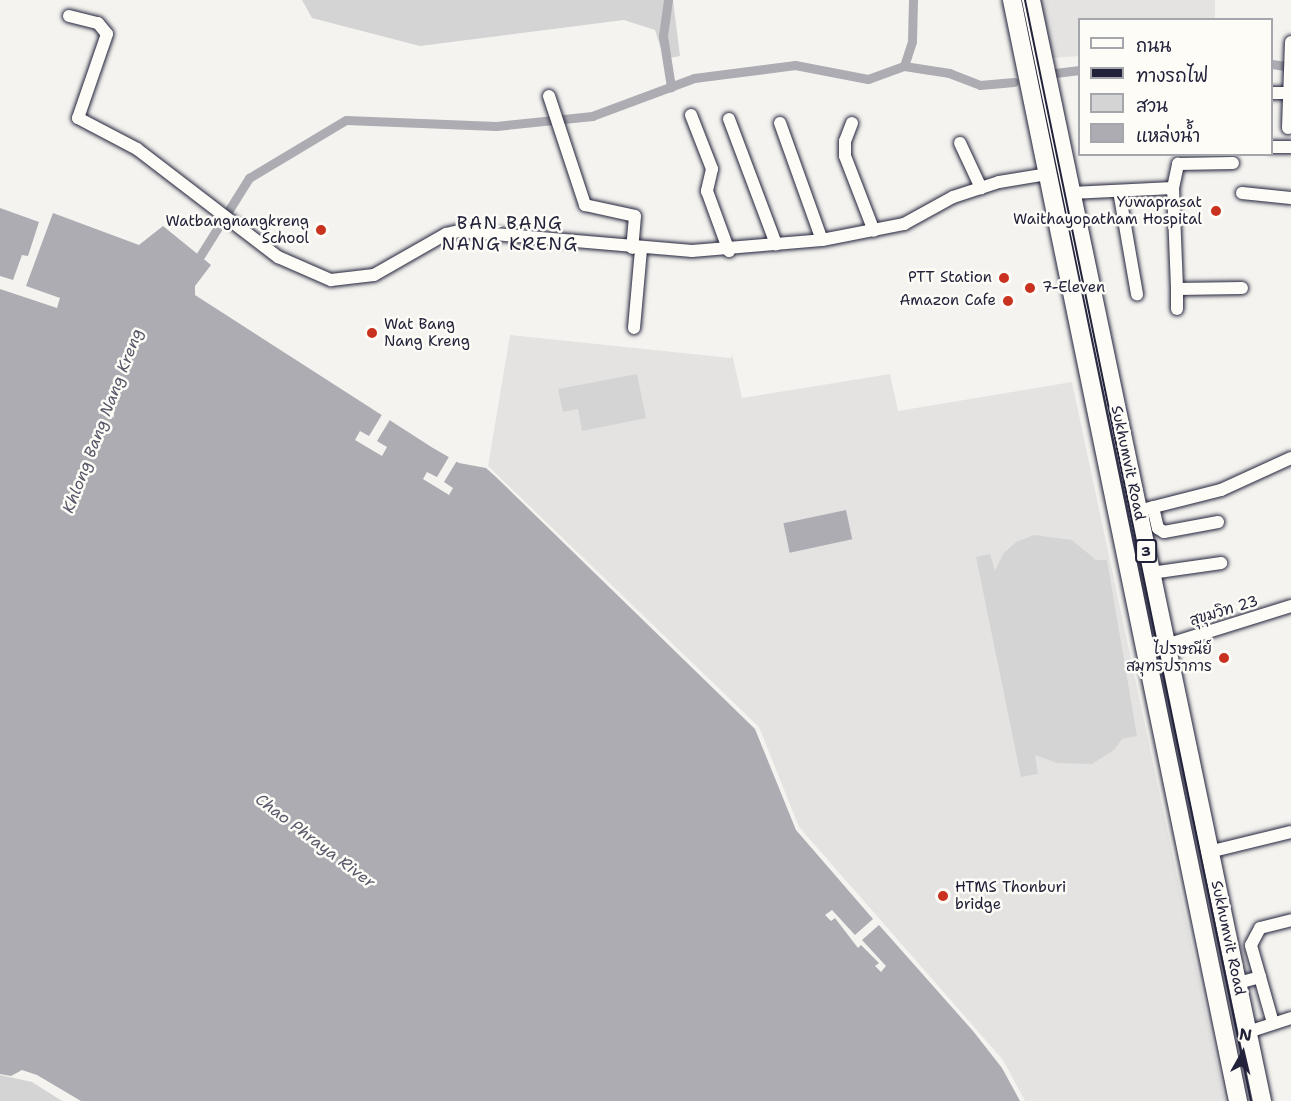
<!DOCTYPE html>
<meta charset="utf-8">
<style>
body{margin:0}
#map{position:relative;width:1291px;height:1101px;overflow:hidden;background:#f4f3ef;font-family:"Shantell Sans","Playpen Sans Thai",sans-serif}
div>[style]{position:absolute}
.built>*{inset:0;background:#e4e3e2}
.green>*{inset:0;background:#d5d4d5}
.water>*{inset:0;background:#acacb2;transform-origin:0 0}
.pier>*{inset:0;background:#f4f3ef}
.canal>*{height:9px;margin:-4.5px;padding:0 4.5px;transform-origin:4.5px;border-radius:4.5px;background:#acacb2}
.roads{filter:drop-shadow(0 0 2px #22223b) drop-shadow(0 0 2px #22223b)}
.minor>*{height:12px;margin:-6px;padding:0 6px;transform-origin:6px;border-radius:6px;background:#fdfcf7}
.highway>*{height:18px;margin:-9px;padding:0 9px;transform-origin:9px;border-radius:9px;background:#fdfcf7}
.rail>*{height:2px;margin:-1px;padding:0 1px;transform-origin:1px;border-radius:1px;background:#22223b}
.dots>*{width:16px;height:16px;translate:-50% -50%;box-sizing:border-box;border:3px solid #fdfcf7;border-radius:50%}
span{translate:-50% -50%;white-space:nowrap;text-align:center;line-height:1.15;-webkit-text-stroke:5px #fdfcf7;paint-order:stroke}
.shield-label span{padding:2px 4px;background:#fdfcf7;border:2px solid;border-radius:4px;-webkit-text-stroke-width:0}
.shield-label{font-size:14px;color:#22223b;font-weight:700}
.poi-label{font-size:15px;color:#22223b}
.right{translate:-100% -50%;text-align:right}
.left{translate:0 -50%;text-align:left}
.street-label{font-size:15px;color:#22223b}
.water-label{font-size:16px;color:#59596b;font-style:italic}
.quarter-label{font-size:18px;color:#22223b;letter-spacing:1.5px}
.legend{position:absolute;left:1078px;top:18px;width:195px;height:138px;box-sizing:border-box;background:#fdfcf7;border:2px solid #a5a5ac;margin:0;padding:8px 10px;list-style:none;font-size:18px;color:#22223b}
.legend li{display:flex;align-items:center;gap:12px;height:30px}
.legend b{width:30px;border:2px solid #a5a5ac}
.north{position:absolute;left:1213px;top:1023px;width:60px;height:60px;-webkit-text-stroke:4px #fdfcf7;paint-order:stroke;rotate:8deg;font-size:16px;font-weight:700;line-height:24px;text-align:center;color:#22223b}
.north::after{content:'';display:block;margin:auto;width:21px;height:27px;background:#22223b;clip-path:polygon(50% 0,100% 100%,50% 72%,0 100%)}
</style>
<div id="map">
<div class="built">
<i style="clip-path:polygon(1038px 0,1215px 0,1215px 19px,1080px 20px,1079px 56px,1050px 58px)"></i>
<i style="clip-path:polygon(510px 335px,731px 358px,732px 354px,742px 398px,890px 374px,898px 411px,1072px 382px,1225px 1101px,1025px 1101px,1003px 1060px,799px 827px,759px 727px,488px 466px)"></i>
</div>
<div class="green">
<i style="clip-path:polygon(302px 0,673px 0,680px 56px,664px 59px,655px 30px,624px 20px,420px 46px,312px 18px)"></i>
<i style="clip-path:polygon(637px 374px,646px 418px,582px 431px,578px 409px,563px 412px,558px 389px)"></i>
<i style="clip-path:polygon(1034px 535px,1072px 540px,1096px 560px,1107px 560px,1137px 736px,1122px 739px,1114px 750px,1092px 764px,1057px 763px,1035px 755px,1038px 774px,1021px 777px,976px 557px,990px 554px,995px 571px,1003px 554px,1016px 542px)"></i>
<i style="clip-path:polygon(0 1075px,32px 1082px,62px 1101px,0 1101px)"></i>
</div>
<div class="water">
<i style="clip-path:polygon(0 208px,39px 222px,28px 256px,22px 255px,13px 280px,0 276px)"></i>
<i style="clip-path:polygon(53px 213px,139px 245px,163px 226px,211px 265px,195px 286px,195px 295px,433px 448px,459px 463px,486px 468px,496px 477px,755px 729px,796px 830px,873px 919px,855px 935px,832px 910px,825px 915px,831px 921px,835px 918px,858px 948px,861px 945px,879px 963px,875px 966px,881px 972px,886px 966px,862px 940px,879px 925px,973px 1031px,1002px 1068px,1020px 1101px,81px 1101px,37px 1075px,22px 1070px,11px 1076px,0 1074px,0 289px,57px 308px,60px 298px,26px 286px)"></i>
<i style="left:846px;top:510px;width:30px;height:64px;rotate:78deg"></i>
</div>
<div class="pier">
<i style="clip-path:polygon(383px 413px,391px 418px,377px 441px,387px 447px,382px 456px,355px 440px,360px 431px,369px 436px)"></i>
<i style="clip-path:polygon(450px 455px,458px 459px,444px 482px,453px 488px,449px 495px,423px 479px,427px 472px,437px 477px)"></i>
</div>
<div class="canal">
<i style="left:668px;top:0;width:36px;rotate:98deg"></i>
<i style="left:663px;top:36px;width:52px;rotate:81.1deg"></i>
<i style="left:1272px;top:64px;width:19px;rotate:9deg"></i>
<i style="left:904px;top:66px;width:46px;rotate:8.8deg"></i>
<i style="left:949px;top:73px;width:33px;rotate:21deg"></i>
<i style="left:980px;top:85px;width:34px;rotate:-5deg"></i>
<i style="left:1055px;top:73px;width:25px;rotate:-7deg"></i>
<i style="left:195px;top:264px;width:102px;rotate:-57.9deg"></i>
<i style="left:249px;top:178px;width:113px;rotate:-30.9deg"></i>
<i style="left:346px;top:120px;width:150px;rotate:2.3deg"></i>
<i style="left:496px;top:126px;width:97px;rotate:-5.9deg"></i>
<i style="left:592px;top:116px;width:109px;rotate:-20.4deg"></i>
<i style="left:694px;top:78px;width:102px;rotate:-7.3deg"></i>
<i style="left:795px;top:65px;width:74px;rotate:10.9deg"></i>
<i style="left:868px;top:79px;width:38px;rotate:-20deg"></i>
<i style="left:904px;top:66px;width:26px;rotate:-72deg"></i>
<i style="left:912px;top:41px;width:41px;rotate:-88.6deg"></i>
</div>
<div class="roads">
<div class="minor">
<i style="left:69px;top:16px;width:30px;rotate:14deg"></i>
<i style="left:98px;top:23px;width:14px;rotate:51deg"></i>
<i style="left:107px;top:34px;width:89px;rotate:109deg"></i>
<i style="left:78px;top:118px;width:67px;rotate:27.7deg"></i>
<i style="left:137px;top:149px;width:178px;rotate:37.5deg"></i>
<i style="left:278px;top:257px;width:58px;rotate:23.5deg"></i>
<i style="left:331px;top:280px;width:43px;rotate:-6.6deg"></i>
<i style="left:374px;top:275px;width:83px;rotate:-29.7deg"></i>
<i style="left:446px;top:234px;width:13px;rotate:-13deg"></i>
<i style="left:459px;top:231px;width:234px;rotate:4.9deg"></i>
<i style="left:692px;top:251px;width:130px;rotate:-4.8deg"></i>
<i style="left:822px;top:240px;width:84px;rotate:-11deg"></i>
<i style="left:904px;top:224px;width:56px;rotate:-28.9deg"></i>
<i style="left:953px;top:197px;width:48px;rotate:-18.1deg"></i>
<i style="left:999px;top:182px;width:50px;rotate:-9.3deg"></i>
<i style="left:1272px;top:93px;width:19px"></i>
<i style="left:549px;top:96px;width:115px;rotate:71.7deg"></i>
<i style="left:585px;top:205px;width:51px;rotate:12.4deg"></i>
<i style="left:635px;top:216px;width:32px;rotate:95deg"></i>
<i style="left:691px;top:115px;width:58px;rotate:68.7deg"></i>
<i style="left:712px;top:169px;width:23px;rotate:103deg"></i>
<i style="left:707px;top:191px;width:64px;rotate:69.9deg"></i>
<i style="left:729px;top:119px;width:134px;rotate:69.4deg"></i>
<i style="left:780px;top:123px;width:124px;rotate:70.3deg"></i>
<i style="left:852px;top:123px;width:19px;rotate:111deg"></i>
<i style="left:845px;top:141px;width:15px;rotate:90deg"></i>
<i style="left:845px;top:156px;width:80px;rotate:68.9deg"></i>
<i style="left:1288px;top:128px;width:86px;rotate:-88deg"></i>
<i style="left:960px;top:143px;width:50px;rotate:65deg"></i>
<i style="left:1272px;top:147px;width:19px"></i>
<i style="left:1173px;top:188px;width:101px;rotate:87.7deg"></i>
<i style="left:1177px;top:289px;width:65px;rotate:-0.9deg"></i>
<i style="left:1119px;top:191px;width:105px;rotate:80.1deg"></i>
<i style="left:1071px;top:193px;width:102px;rotate:-2.8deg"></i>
<i style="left:1173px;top:188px;width:25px;rotate:-78deg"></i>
<i style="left:1178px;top:164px;width:55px;rotate:-1deg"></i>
<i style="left:1242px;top:193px;width:49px;rotate:5.8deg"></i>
<i style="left:1177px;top:289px;width:20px;rotate:90deg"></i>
<i style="left:634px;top:328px;width:79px;rotate:-84.9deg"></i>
<i style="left:1153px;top:507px;width:22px;rotate:77deg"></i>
<i style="left:1158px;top:528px;width:7px;rotate:34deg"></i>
<i style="left:1164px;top:532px;width:55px;rotate:-10.5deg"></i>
<i style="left:1138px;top:511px;width:86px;rotate:-14.2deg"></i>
<i style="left:1221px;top:490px;width:77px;rotate:-24.6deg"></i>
<i style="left:1151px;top:573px;width:71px;rotate:-8.1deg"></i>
<i style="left:1166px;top:645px;width:131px;rotate:-17.3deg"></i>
<i style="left:1209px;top:852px;width:84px;rotate:-13.7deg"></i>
<i style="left:1260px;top:977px;width:48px;rotate:74.2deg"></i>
<i style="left:1238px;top:983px;width:23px;rotate:-15deg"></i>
<i style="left:1260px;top:977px;width:33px;rotate:-106deg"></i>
<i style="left:1251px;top:945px;width:19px;rotate:-62deg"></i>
<i style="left:1260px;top:928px;width:32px;rotate:-14deg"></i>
<i style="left:1248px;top:1032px;width:45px;rotate:-18deg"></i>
</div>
<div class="highway">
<i style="left:1012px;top:0;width:1124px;rotate:78.4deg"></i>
<i style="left:1031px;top:0;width:1125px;rotate:78.15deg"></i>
</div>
</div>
<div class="rail">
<i style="left:1025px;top:0;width:1124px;rotate:78.4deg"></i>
</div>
<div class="dots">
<i style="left:1216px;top:211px;background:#c8321e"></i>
<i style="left:321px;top:230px;background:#c8321e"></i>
<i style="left:1004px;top:278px;background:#c8321e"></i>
<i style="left:1030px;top:288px;background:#c8321e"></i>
<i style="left:1008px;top:301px;background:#c8321e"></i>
<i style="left:372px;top:333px;background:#c8321e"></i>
<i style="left:1224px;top:658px;background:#c8321e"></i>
<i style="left:943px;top:896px;background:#c8321e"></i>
</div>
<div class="shield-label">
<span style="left:1146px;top:551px">3</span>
</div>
<div class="poi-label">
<span class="right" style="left:1202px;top:211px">Yuwaprasat<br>Waithayopatham Hospital</span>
<span class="right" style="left:309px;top:230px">Watbangnangkreng<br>School</span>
<span class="right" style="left:992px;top:278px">PTT Station</span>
<span class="left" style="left:1042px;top:288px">7-Eleven</span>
<span class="right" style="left:996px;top:301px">Amazon Cafe</span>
<span class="left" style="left:384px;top:333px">Wat Bang<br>Nang Kreng</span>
<span class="right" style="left:1212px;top:658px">ไปรษณีย์<br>สมุทรปราการ</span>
<span class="left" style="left:955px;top:896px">HTMS Thonburi<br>bridge</span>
</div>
<div class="street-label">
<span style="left:1128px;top:463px;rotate:78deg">Sukhumvit Road</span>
<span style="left:1224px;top:611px;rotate:-17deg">สุขุมวิท 23</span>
<span style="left:1228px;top:938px;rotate:78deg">Sukhumvit Road</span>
</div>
<div class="water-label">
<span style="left:103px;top:421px;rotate:-69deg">Khlong Bang Nang Kreng</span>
<span style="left:315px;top:841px;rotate:37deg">Chao Phraya River</span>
</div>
<div class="quarter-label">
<span style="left:510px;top:234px">BAN BANG<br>NANG KRENG</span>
</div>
<ul class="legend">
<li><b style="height:8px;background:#fdfcf7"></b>ถนน</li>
<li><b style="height:8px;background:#22223b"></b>ทางรถไฟ</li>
<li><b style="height:16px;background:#d5d4d5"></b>สวน</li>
<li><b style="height:16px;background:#acacb2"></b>แหล่งน้ำ</li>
</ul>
<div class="north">N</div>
</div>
